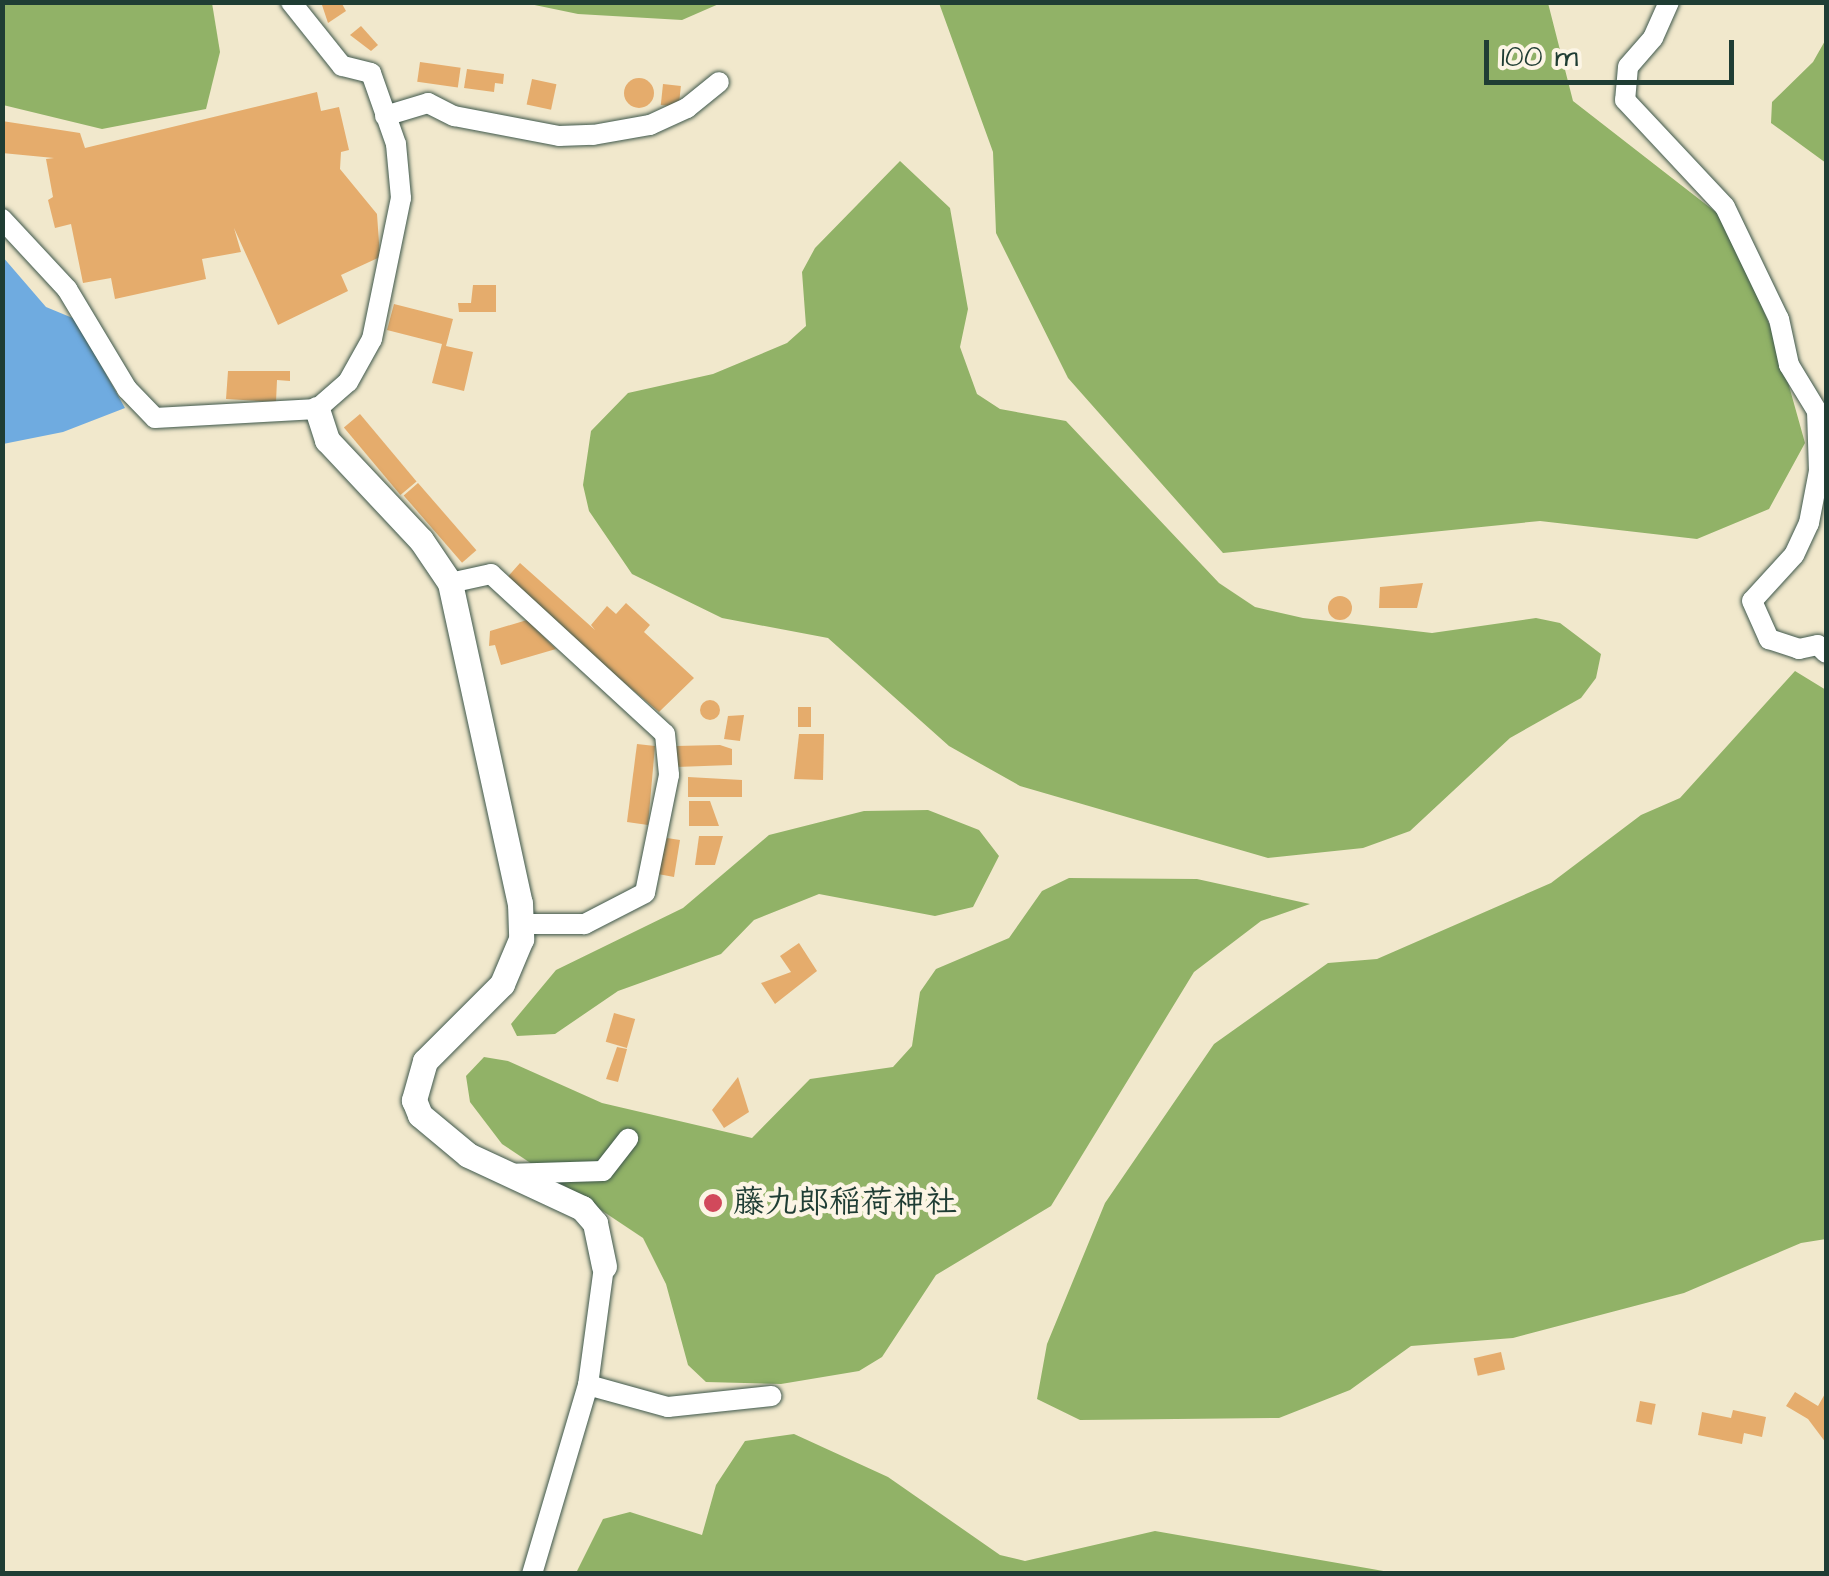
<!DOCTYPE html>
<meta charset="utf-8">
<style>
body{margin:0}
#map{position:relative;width:1829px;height:1576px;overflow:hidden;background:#f1e8cc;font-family:"Architects Daughter","Klee One",sans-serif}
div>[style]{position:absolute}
.forest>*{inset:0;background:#91b267}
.water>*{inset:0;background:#6fabe0}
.building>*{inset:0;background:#e5ac6c;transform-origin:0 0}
.round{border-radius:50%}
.roads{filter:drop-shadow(0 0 2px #3e574b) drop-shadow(0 0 2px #3e574b)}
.minor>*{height:20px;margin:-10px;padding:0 10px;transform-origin:10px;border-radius:10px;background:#fff}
.tertiary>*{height:25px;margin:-12.5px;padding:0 12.5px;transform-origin:12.5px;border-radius:12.5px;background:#fff}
.dots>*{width:28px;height:28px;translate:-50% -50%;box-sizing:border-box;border:5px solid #fcf5e5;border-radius:50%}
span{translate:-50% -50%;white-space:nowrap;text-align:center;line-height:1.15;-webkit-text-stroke:9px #fcf5e5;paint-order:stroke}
.poi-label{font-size:32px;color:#1f3d34;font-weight:700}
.left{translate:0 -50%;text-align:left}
.frame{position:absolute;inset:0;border:5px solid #1f3d34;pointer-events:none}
.scale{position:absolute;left:1484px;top:40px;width:250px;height:45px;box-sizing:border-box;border:5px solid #1f3d34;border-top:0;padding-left:12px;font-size:30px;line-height:35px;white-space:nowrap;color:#1f3d34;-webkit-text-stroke:8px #fcf5e5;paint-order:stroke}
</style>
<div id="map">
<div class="forest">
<i style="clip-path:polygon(3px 2px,212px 3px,220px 52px,206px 109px,102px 129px,3px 105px)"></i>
<i style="clip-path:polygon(525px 3px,721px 2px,721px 3px,682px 20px,578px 14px)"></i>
<i style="clip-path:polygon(939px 3px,1548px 3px,1573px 101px,1726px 220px,1777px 343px,1805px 443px,1769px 509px,1697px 539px,1540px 521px,1223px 553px,1068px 378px,996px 233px,993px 152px)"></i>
<i style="clip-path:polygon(1826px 39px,1826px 163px,1771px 123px,1772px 102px,1813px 62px)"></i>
<i style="clip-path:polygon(900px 161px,950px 208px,968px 309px,960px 347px,977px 394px,1000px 409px,1066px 421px,1219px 583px,1255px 607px,1303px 618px,1432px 633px,1536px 618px,1560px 623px,1601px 654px,1596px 678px,1581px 698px,1510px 738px,1410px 831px,1363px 848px,1268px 858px,1020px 786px,949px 746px,828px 638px,722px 618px,632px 574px,589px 511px,583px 485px,591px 431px,628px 393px,713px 374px,787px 343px,806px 326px,802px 272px,815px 248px)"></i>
<i style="clip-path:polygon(1795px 671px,1826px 690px,1826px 1239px,1801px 1243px,1684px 1293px,1513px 1338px,1411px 1346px,1350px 1390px,1279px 1418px,1080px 1420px,1037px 1399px,1047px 1344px,1105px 1203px,1214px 1044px,1328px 963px,1377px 959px,1551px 883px,1641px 815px,1680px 798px)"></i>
<i style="clip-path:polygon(928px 810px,979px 830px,999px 856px,973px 907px,935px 916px,819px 894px,754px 920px,721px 954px,618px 991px,555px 1034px,517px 1036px,511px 1024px,556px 970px,683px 908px,769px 835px,864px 811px)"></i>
<i style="clip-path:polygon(1069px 878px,1197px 879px,1310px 904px,1261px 921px,1194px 972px,1051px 1206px,936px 1275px,882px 1357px,859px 1371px,781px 1384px,706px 1382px,688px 1365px,666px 1284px,643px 1238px,502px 1144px,470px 1102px,466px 1076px,484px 1057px,508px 1061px,602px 1103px,752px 1138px,810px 1079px,893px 1067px,912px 1046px,920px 992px,936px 969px,1009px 938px,1042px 891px)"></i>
<i style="clip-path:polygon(794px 1434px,888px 1477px,1000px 1555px,1025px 1561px,1155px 1531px,1395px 1573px,576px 1573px,603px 1519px,630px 1512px,702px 1535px,716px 1485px,745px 1441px)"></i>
</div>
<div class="water">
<i style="clip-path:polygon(2px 256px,46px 307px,75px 319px,125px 408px,63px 432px,3px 444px)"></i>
</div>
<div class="building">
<i style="clip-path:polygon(321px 2px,341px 2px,346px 11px,328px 23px)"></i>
<i style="clip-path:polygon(361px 26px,378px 45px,371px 51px,350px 35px)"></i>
<i style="left:420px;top:62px;width:41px;height:20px;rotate:8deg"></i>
<i style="clip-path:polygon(467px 69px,504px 74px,503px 84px,495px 83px,494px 92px,464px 88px)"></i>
<i class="round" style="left:624px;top:78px;width:30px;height:30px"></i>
<i style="left:532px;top:79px;width:25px;height:26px;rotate:12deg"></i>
<i style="left:663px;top:84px;width:18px;height:21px;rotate:6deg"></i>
<i style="clip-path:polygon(317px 92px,321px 111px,339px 107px,349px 150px,341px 152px,340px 169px,377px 214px,380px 257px,341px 275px,348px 291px,278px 325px,234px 228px,241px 252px,202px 259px,206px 279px,115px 299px,111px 278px,83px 283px,71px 224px,55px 228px,48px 200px,53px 197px,46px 159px,54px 158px,2px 153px,2px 121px,80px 133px,85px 148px)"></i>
<i style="clip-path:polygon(473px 285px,496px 285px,496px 312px,459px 312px,458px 303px,471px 303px)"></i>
<i style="clip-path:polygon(394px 304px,453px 319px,446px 346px,473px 352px,464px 391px,432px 383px,442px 344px,387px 330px)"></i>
<i style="clip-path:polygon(228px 371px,290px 371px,290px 381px,277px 380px,276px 402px,226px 399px)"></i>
<i style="left:360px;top:414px;width:88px;height:21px;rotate:50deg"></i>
<i style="left:418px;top:483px;width:89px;height:19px;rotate:49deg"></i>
<i style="clip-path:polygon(520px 563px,595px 630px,591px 625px,607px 606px,616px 614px,626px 603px,650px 625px,644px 632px,694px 678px,659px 712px,504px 581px)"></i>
<i style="clip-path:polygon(1423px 583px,1417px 608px,1379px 608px,1380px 587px)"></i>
<i class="round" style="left:1328px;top:596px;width:24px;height:24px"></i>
<i style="clip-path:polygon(527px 620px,556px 649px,501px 665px,495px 645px,489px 646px,490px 631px)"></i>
<i class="round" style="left:700px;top:700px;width:20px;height:20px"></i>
<i style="left:798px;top:707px;width:13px;height:20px"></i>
<i style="clip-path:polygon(744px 715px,740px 741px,724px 739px,728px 716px)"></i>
<i style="clip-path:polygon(799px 734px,824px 734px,823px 780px,794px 779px)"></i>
<i style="clip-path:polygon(637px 744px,655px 746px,648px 825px,627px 822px)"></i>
<i style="clip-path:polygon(720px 745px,732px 749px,732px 765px,676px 767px,676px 746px)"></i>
<i style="clip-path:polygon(688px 777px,742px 780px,742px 797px,688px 797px)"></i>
<i style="clip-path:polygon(689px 801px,710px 801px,719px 826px,689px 826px)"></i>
<i style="clip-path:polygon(699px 836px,723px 836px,715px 865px,695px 865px)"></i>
<i style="clip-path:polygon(667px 838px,680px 840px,674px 877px,658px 874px)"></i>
<i style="clip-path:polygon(799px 943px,817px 971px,775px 1004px,761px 983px,791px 972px,780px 956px)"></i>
<i style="left:614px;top:1013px;width:22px;height:30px;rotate:16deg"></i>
<i style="clip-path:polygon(617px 1047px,627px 1049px,618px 1082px,606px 1079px)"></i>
<i style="clip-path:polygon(738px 1077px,749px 1112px,724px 1128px,712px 1110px)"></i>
<i class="round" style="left:700px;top:1194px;width:22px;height:22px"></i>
<i style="left:1501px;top:1352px;width:18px;height:28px;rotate:77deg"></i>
<i style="clip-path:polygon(1795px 1392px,1818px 1406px,1826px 1392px,1826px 1443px,1808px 1419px,1786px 1406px)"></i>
<i style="left:1640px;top:1401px;width:16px;height:21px;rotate:11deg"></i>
<i style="clip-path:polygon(1733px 1410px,1766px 1417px,1762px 1437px,1744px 1433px,1742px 1444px,1698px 1435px,1702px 1412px,1731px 1418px)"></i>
</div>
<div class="roads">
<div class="minor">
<i style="left:1669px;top:2px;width:39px;rotate:114deg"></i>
<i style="left:1653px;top:38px;width:38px;rotate:131deg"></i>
<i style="left:1628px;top:67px;width:33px;rotate:95deg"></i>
<i style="left:1625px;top:100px;width:146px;rotate:46.9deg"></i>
<i style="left:1725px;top:207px;width:124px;rotate:64.3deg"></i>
<i style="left:1779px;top:319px;width:47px;rotate:77.7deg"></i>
<i style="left:1789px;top:365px;width:54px;rotate:58.7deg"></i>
<i style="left:1817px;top:411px;width:60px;rotate:88.1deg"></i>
<i style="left:1819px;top:471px;width:53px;rotate:100.9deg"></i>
<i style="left:1809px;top:523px;width:35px;rotate:115deg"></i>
<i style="left:1794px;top:555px;width:62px;rotate:132.4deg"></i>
<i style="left:1752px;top:601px;width:42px;rotate:65.9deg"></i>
<i style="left:1769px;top:639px;width:32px;rotate:18deg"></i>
<i style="left:1799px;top:649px;width:19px;rotate:-12deg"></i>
<i style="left:1818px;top:645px;width:11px;rotate:45deg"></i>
<i style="left:385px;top:116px;width:45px;rotate:-16.8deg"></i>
<i style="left:428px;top:103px;width:29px;rotate:27deg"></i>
<i style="left:454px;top:116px;width:107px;rotate:10.8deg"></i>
<i style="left:559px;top:136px;width:34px;rotate:-2deg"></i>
<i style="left:593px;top:135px;width:58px;rotate:-10deg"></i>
<i style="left:650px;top:125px;width:41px;rotate:-24.7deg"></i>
<i style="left:687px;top:108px;width:41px;rotate:-39.1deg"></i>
<i style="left:2px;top:219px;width:96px;rotate:47.1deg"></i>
<i style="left:67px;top:289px;width:117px;rotate:59deg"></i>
<i style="left:127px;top:389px;width:40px;rotate:46deg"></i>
<i style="left:155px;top:418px;width:162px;rotate:-3.2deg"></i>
<i style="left:317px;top:409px;width:41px;rotate:-41.1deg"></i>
<i style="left:348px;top:382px;width:49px;rotate:-60.8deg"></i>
<i style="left:372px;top:339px;width:144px;rotate:-78.4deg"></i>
<i style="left:401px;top:198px;width:54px;rotate:-95.3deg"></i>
<i style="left:396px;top:144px;width:75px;rotate:-109.4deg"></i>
<i style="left:371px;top:73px;width:30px;rotate:-166deg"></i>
<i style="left:342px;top:66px;width:82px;rotate:-128.6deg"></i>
<i style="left:450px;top:583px;width:42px;rotate:-12.4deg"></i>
<i style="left:491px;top:574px;width:236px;rotate:42.6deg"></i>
<i style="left:665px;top:734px;width:41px;rotate:84.4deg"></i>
<i style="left:669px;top:775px;width:120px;rotate:101.5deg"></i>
<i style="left:645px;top:893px;width:68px;rotate:152.7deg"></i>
<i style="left:585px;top:924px;width:63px;rotate:180deg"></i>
<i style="left:505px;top:1174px;width:98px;rotate:-1.8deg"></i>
<i style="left:603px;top:1171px;width:41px;rotate:-52deg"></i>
<i style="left:588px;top:1385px;width:83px;rotate:15.4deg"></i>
<i style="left:668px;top:1407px;width:104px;rotate:-6.1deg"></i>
<i style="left:532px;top:1574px;width:197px;rotate:-73.5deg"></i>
<i style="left:588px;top:1385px;width:120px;rotate:-82.3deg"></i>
</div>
<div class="tertiary">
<i style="left:317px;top:409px;width:33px;rotate:72deg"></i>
<i style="left:327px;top:440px;width:137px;rotate:46.8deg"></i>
<i style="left:421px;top:540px;width:52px;rotate:56deg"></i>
<i style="left:450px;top:583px;width:328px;rotate:77.7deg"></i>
<i style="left:520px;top:903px;width:36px;rotate:88deg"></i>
<i style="left:521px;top:939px;width:49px;rotate:112.9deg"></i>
<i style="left:502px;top:984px;width:109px;rotate:135deg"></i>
<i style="left:425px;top:1061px;width:41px;rotate:105.8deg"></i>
<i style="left:414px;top:1100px;width:16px;rotate:68deg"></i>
<i style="left:420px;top:1115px;width:62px;rotate:39.8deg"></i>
<i style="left:468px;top:1155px;width:126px;rotate:24.9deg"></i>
<i style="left:582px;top:1208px;width:20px;rotate:49deg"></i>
<i style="left:595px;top:1223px;width:44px;rotate:78.2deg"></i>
</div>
</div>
<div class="dots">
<i style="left:713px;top:1203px;background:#d1495b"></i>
</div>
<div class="poi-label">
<span class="left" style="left:733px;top:1203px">藤九郎稲荷神社</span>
</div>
<div class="frame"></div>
<div class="scale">100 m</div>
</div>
